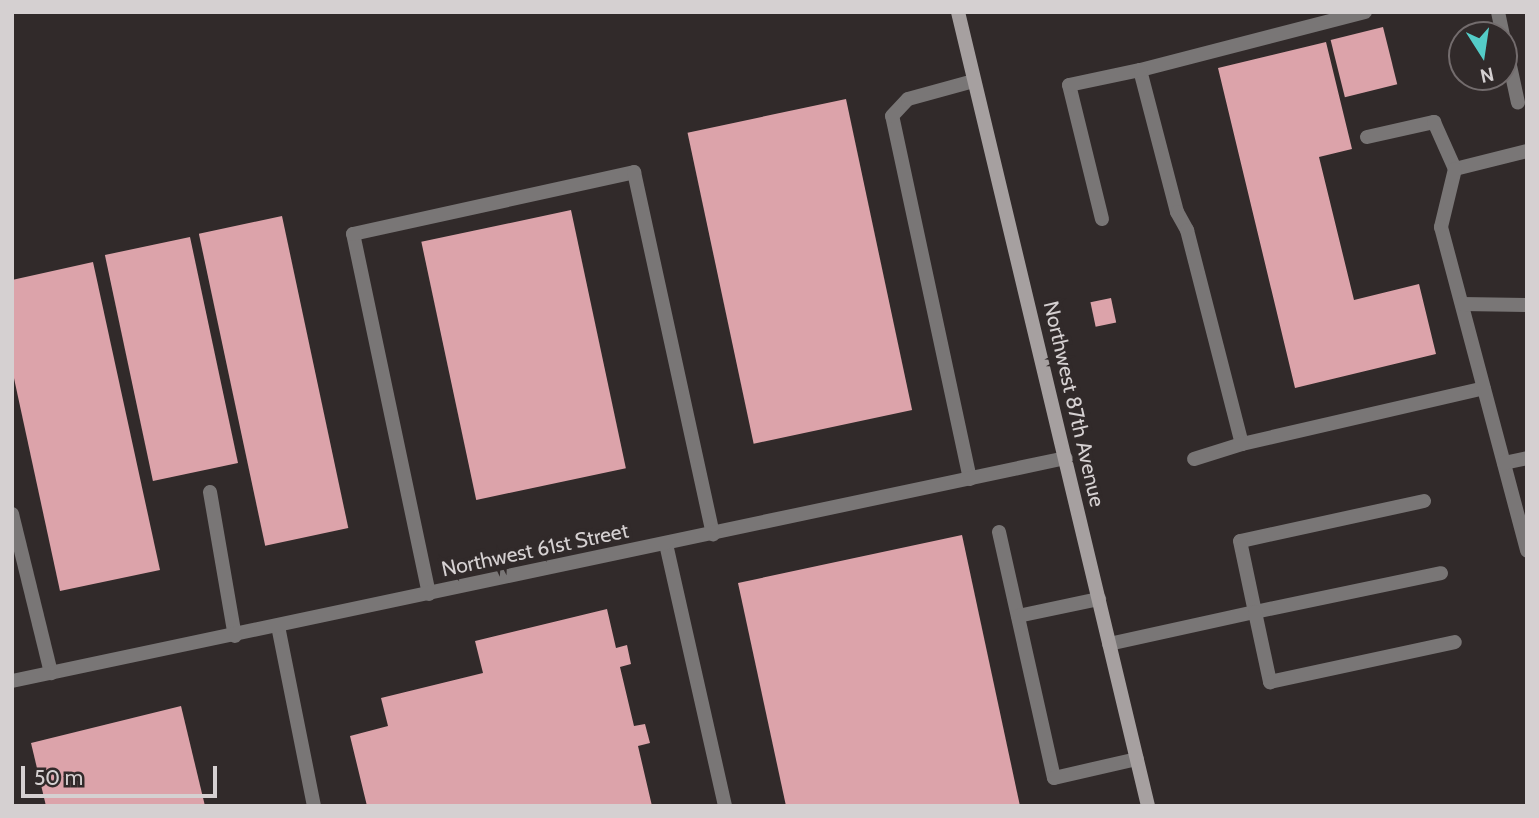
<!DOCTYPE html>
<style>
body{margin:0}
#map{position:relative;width:1539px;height:818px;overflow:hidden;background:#312a2a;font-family:Cabin,sans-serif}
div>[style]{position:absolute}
.building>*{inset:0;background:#dca3aa;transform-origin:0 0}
.lane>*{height:14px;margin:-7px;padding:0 7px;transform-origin:7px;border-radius:7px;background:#797676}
.street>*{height:14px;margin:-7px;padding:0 7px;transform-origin:7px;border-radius:7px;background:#797676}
.secondary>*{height:14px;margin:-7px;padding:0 7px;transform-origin:7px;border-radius:7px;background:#a6a0a0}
span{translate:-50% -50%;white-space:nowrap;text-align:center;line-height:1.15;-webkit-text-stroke:7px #312a2a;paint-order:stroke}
.street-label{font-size:21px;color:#d5d0d1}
.frame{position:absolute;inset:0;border:14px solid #d5d0d1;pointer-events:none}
.north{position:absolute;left:1448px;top:21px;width:70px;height:70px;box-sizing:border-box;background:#312a2a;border:2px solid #736c6d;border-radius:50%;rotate:168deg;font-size:19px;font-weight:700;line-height:28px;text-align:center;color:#d5d0d1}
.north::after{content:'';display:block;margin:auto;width:24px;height:32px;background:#54cdc8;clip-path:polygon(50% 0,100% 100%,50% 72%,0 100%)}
.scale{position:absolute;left:21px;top:766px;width:196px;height:32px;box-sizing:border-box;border:4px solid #d5d0d1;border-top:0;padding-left:9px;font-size:21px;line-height:24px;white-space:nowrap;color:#d5d0d1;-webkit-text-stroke:5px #312a2a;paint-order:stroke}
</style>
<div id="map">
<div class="building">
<i style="left:1383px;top:27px;width:59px;height:54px;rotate:76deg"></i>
<i style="clip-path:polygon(1326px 42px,1352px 149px,1319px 157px,1354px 300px,1419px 284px,1436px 354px,1295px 388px,1218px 68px)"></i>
<i style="left:846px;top:99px;width:318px;height:162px;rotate:78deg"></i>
<i style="left:571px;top:210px;width:264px;height:153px;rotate:78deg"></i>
<i style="left:282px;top:216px;width:319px;height:85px;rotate:78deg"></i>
<i style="left:190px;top:237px;width:231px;height:87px;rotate:78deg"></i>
<i style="clip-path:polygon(93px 262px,160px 570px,60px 591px,12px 369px,12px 280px)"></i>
<i style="left:1111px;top:298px;width:25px;height:21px;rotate:78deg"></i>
<i style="clip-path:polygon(962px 535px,1020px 806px,786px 806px,738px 583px)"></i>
<i style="clip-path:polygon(607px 609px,616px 648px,627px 645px,631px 664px,620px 667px,634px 726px,645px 724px,650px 743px,638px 746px,652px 806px,367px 806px,350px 736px,388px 726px,381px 698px,483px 673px,475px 641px)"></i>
<i style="clip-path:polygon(181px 706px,205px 806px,46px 806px,31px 743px)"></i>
</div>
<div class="lane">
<i style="left:1365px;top:12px;width:232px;rotate:165.5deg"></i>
<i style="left:1140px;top:70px;width:147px;rotate:75.4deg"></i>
<i style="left:1177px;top:212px;width:21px;rotate:61deg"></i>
<i style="left:1187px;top:230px;width:221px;rotate:75.6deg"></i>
<i style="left:1242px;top:444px;width:248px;rotate:-13deg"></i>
<i style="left:1498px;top:12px;width:24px;rotate:78deg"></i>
<i style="left:1504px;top:38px;width:66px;rotate:77.8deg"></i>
<i style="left:1367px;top:137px;width:69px;rotate:-12.6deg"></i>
<i style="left:1434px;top:122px;width:51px;rotate:65.9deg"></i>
<i style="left:1455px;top:169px;width:74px;rotate:-14deg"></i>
<i style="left:1455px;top:169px;width:60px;rotate:103.6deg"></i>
<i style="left:1441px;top:227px;width:335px;rotate:75.1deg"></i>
<i style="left:1102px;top:219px;width:138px;rotate:-103.8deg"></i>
<i style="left:1069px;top:85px;width:73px;rotate:-11.9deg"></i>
<i style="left:1462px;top:304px;width:65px;rotate:0.9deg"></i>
<i style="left:1194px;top:459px;width:50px;rotate:-17.4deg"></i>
<i style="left:1504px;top:463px;width:24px;rotate:-12deg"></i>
<i style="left:970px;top:479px;width:371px;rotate:-102.1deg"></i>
<i style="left:892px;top:116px;width:23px;rotate:-47deg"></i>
<i style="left:908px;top:99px;width:68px;rotate:-15.3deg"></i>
<i style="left:210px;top:492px;width:146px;rotate:80.2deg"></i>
<i style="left:1424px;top:501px;width:188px;rotate:167.7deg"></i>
<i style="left:1240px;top:541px;width:73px;rotate:78.1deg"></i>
<i style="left:1255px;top:612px;width:190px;rotate:-11.8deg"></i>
<i style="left:12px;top:514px;width:164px;rotate:76.2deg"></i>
<i style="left:999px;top:532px;width:252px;rotate:77.4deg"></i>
<i style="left:1054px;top:778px;width:85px;rotate:-12.9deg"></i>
<i style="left:666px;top:544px;width:269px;rotate:77.3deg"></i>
<i style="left:429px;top:594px;width:368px;rotate:-101.9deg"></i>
<i style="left:353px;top:234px;width:288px;rotate:-12.4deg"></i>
<i style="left:634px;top:172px;width:371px;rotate:77.7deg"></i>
<i style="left:1018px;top:616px;width:83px;rotate:-11.9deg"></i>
<i style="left:278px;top:626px;width:184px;rotate:78.7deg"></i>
<i style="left:1109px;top:644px;width:149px;rotate:-12.4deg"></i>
<i style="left:1255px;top:612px;width:72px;rotate:77.9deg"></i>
<i style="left:1270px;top:682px;width:189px;rotate:-12.2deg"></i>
</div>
<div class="street">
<i style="left:12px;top:681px;width:1077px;rotate:-11.95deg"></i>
</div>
<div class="secondary">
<i style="left:958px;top:12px;width:816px;rotate:76.54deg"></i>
</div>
<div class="street-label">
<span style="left:1074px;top:404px;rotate:77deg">Northwest 87th Avenue</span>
<span style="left:535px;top:550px;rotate:-12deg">Northwest 61st Street</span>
</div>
<div class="frame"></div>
<div class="north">N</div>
<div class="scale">50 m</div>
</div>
